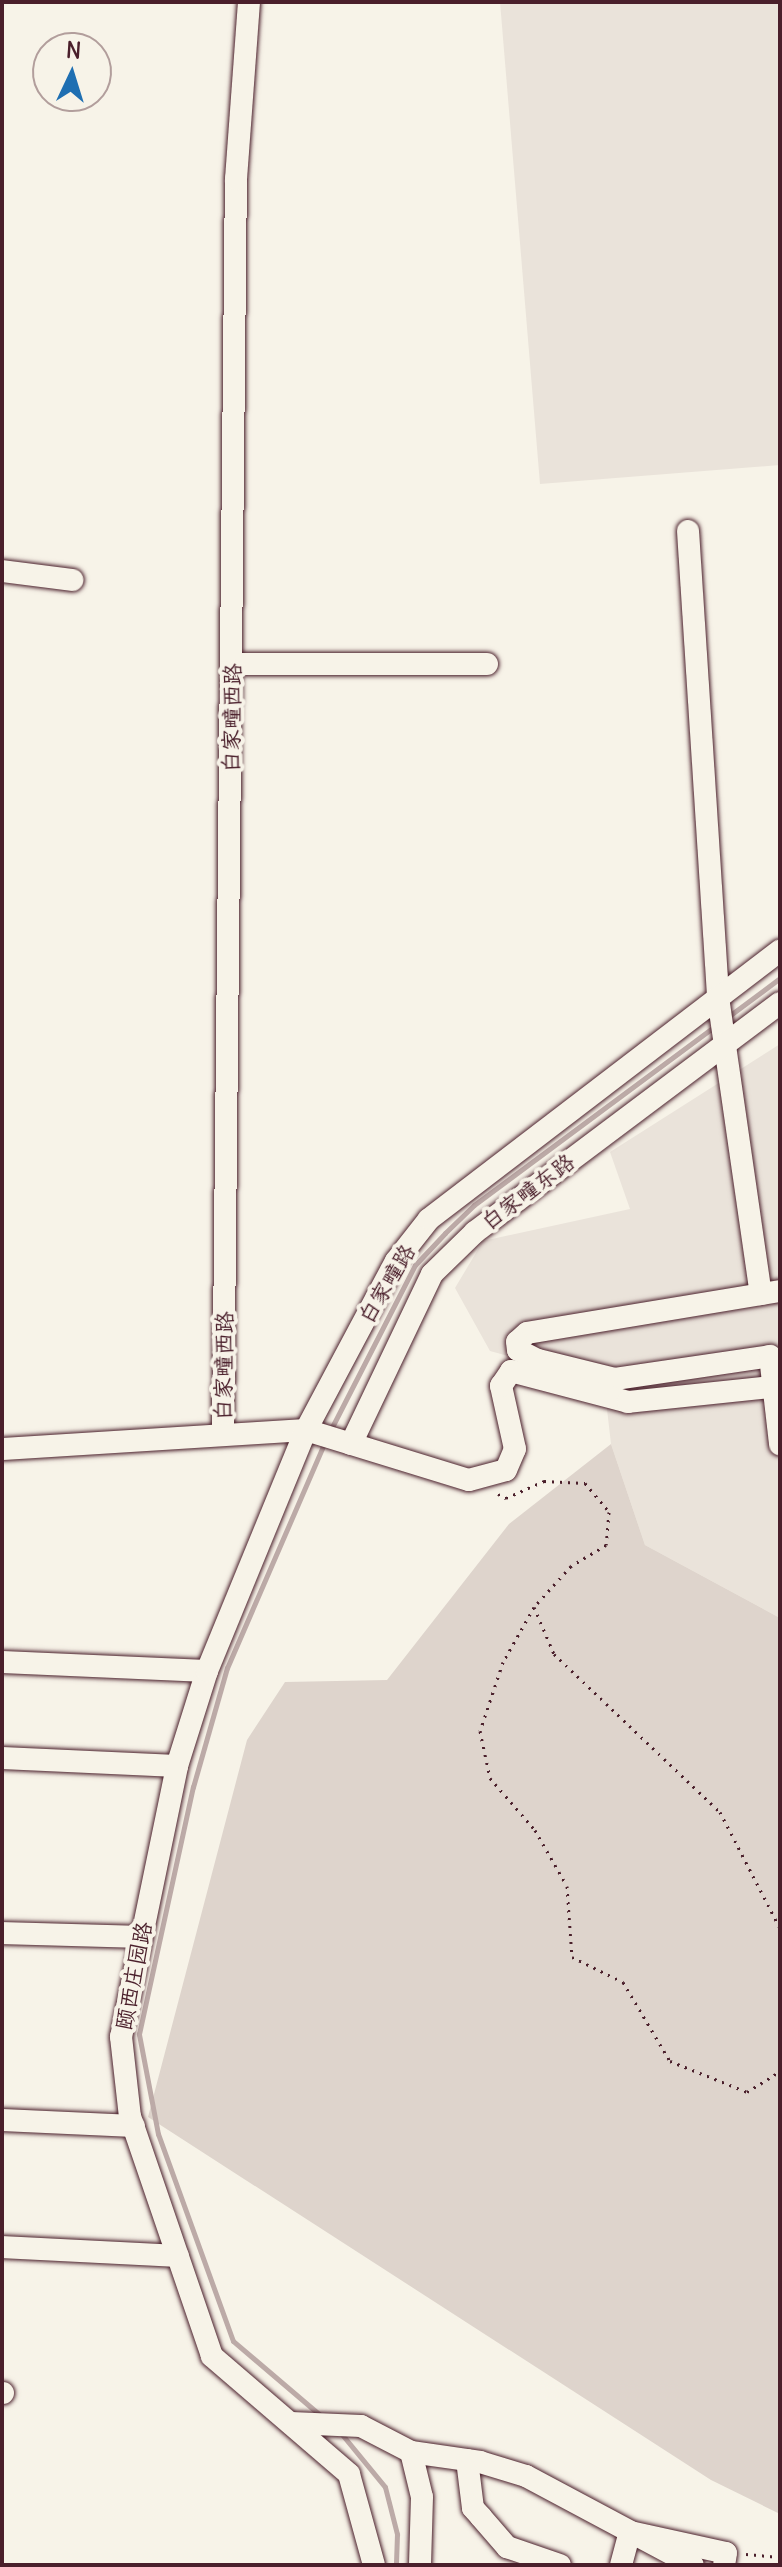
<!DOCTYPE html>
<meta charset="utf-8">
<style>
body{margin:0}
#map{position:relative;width:782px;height:2567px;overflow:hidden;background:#f7f3e8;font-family:Delius,"LXGW WenKai TC",sans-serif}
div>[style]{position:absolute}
.built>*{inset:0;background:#eae3da}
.green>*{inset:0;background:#ded4cc}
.stream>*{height:5px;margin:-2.5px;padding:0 2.5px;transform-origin:2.5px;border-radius:2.5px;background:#bcaaa7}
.path>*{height:3px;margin-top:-1.5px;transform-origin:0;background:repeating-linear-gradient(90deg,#4a1f2b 0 2px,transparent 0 8px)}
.roads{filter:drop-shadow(0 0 2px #4a1f2b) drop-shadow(0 0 2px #4a1f2b)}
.minor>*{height:22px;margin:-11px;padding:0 11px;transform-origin:11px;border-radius:11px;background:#f7f3e8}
span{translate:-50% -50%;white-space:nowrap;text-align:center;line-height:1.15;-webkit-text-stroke:8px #f7f3e8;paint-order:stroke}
.street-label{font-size:22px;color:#4a1f2b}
.frame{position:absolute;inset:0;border:4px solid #4a1f2b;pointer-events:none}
.north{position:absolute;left:32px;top:32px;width:80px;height:80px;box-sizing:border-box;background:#f7f3e8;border:2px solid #b29e9c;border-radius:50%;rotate:4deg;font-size:22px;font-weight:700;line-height:32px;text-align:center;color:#4a1f2b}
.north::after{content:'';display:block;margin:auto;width:28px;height:36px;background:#1f6fb2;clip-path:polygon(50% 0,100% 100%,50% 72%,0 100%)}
</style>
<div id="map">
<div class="built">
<i style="clip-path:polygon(500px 2px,780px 2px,780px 465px,540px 484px)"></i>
<i style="clip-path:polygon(780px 1044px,780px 1618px,645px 1545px,611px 1444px,604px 1383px,490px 1351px,455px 1288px,483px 1241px,630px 1209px,610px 1152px)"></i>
</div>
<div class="green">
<i style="clip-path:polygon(611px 1444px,645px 1545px,780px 1618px,780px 2514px,711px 2480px,148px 2117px,247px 1740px,285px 1682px,387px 1680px,509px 1524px)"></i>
</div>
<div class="stream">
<i style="left:729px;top:1016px;width:64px;rotate:-36.7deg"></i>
<i style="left:330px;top:1431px;width:186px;rotate:-62.9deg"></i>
<i style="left:415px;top:1265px;width:44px;rotate:-46.8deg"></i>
<i style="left:445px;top:1233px;width:40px;rotate:-44deg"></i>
<i style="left:474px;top:1205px;width:299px;rotate:-36.6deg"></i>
<i style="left:320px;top:2415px;width:114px;rotate:-139.6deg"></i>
<i style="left:233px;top:2341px;width:220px;rotate:-109.9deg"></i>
<i style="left:158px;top:2134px;width:102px;rotate:-100.8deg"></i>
<i style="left:139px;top:2034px;width:253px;rotate:-77.7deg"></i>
<i style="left:193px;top:1787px;width:124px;rotate:-74.1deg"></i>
<i style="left:227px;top:1668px;width:244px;rotate:-66.6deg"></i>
<i style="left:340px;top:2432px;width:71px;rotate:50.7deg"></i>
<i style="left:385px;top:2487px;width:49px;rotate:75.7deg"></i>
<i style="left:397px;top:2534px;width:31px;rotate:92deg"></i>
</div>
<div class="path">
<i style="left:498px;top:1494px;width:9px;rotate:27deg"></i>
<i style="left:506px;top:1498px;width:42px;rotate:-24.1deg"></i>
<i style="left:544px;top:1481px;width:41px;rotate:2.8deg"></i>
<i style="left:585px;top:1483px;width:38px;rotate:50deg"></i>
<i style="left:609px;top:1512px;width:33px;rotate:95deg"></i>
<i style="left:606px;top:1545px;width:41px;rotate:149deg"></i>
<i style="left:571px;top:1566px;width:55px;rotate:132.1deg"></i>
<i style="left:534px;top:1607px;width:63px;rotate:119.4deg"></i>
<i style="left:503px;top:1662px;width:73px;rotate:108.4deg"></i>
<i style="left:480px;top:1731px;width:48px;rotate:78deg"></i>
<i style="left:490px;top:1778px;width:69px;rotate:49.1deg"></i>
<i style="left:535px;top:1830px;width:64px;rotate:60.3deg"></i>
<i style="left:567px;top:1886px;width:71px;rotate:86deg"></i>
<i style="left:572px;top:1957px;width:57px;rotate:26.1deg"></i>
<i style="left:623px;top:1982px;width:92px;rotate:59.3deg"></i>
<i style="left:670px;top:2061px;width:83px;rotate:21.9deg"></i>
<i style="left:747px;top:2092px;width:39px;rotate:-32deg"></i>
<i style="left:534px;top:1607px;width:51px;rotate:66.9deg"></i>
<i style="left:554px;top:1654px;width:229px;rotate:43.6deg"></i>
<i style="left:720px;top:1812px;width:131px;rotate:62.7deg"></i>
<i style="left:746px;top:2554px;width:34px;rotate:5deg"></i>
</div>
<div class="roads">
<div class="minor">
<i style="left:688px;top:531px;width:467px;rotate:86.3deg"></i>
<i style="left:718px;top:997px;width:300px;rotate:81.8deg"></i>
<i style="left:2px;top:571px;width:71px;rotate:7.3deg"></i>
<i style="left:233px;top:664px;width:254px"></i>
<i style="left:780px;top:1291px;width:256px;rotate:170.6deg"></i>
<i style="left:527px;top:1333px;width:13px;rotate:138deg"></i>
<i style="left:517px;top:1342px;width:8px;rotate:83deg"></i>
<i style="left:518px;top:1350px;width:22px;rotate:27deg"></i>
<i style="left:538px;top:1360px;width:79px;rotate:13.9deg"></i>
<i style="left:615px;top:1379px;width:157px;rotate:-8.4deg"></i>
<i style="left:770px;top:1356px;width:89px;rotate:83.5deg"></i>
<i style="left:223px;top:1434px;width:1255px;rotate:-89.41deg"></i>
<i style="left:236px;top:179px;width:177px;rotate:-85.8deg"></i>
<i style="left:351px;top:1444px;width:188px;rotate:-64.5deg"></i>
<i style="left:432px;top:1274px;width:60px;rotate:-44.3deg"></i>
<i style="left:475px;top:1232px;width:381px;rotate:-36.9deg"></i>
<i style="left:2px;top:1449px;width:305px;rotate:-3.6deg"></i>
<i style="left:306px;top:1430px;width:191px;rotate:-62deg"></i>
<i style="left:396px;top:1261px;width:53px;rotate:-51.8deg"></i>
<i style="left:429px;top:1219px;width:442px;rotate:-37.4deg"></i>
<i style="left:2px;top:1662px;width:205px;rotate:2.5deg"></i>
<i style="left:2px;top:1758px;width:175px;rotate:2.6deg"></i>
<i style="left:2px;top:1933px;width:139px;rotate:1.6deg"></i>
<i style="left:2px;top:2120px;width:132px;rotate:2.6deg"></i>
<i style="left:2px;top:2247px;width:176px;rotate:2.9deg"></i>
<i style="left:2px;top:2393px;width:1px"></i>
<i style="left:291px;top:2423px;width:70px;rotate:2.5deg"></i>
<i style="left:361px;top:2426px;width:56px;rotate:27.5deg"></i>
<i style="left:411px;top:2452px;width:46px;rotate:76.3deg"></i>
<i style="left:422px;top:2497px;width:68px;rotate:91.7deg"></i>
<i style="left:411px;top:2452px;width:70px;rotate:8.2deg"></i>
<i style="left:480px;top:2462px;width:48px;rotate:16.9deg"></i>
<i style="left:526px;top:2476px;width:189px;rotate:28.1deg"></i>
<i style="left:467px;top:2460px;width:48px;rotate:82.9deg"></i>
<i style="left:473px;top:2508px;width:12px;rotate:48deg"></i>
<i style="left:481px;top:2517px;width:40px;rotate:49deg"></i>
<i style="left:507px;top:2547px;width:56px;rotate:18.8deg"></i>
<i style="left:374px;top:2565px;width:94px;rotate:-105.4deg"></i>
<i style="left:349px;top:2474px;width:181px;rotate:-139.3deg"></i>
<i style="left:212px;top:2356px;width:253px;rotate:-108.9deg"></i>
<i style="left:130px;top:2117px;width:81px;rotate:-96.4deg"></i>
<i style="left:121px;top:2037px;width:277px;rotate:-78.3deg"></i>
<i style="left:177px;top:1766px;width:100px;rotate:-72.5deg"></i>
<i style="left:207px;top:1671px;width:261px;rotate:-67.7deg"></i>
<i style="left:306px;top:1430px;width:170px;rotate:17.1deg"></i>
<i style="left:469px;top:1480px;width:38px;rotate:-15deg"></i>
<i style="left:506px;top:1470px;width:23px;rotate:-67deg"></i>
<i style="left:515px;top:1449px;width:65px;rotate:-102.5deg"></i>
<i style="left:501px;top:1386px;width:18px;rotate:-56deg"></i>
<i style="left:511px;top:1371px;width:121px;rotate:14.8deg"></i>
<i style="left:628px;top:1402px;width:153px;rotate:-6deg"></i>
<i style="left:621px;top:2565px;width:34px;rotate:-75deg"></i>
<i style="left:630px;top:2532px;width:98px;rotate:12.3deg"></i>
<i style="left:726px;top:2553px;width:12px;rotate:99deg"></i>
</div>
</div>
<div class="street-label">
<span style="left:232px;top:718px;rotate:-89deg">白家疃西路</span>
<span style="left:528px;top:1192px;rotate:-37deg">白家疃东路</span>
<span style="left:387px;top:1284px;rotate:-59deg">白家疃路</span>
<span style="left:224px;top:1366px;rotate:-89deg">白家疃西路</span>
<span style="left:134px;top:1976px;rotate:-79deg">颐西庄园路</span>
</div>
<div class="frame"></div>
<div class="north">N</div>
</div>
